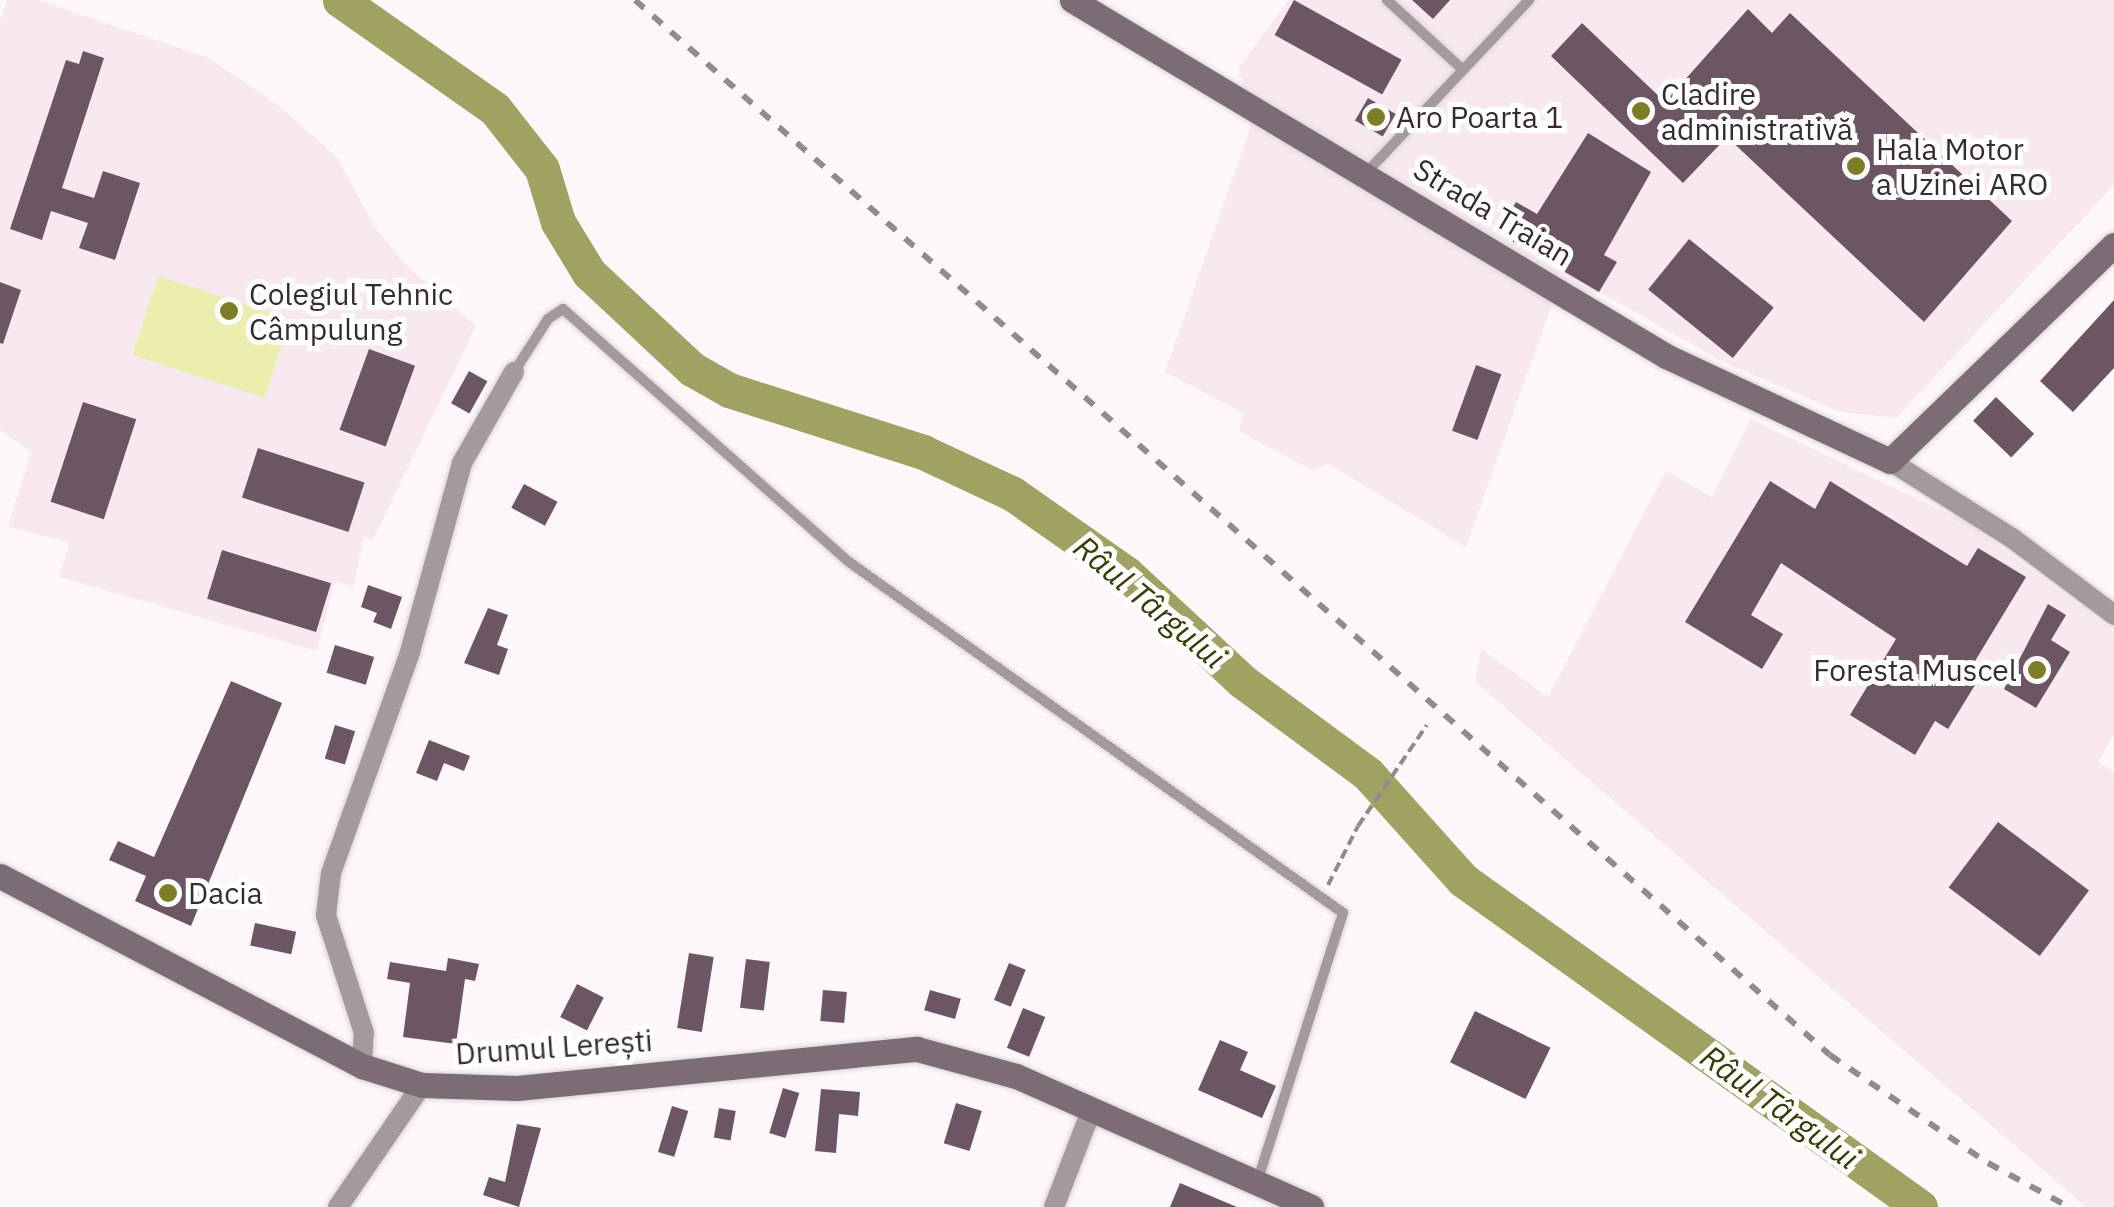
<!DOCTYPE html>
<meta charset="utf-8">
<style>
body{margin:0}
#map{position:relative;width:2114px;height:1207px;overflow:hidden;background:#fdf7fa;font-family:"IBM Plex Sans",sans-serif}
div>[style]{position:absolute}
.built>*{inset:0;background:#f8e9f1}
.green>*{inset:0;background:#ebeead;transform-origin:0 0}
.river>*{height:35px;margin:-17.5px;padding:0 17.5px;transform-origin:17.5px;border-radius:17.5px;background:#a0a262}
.building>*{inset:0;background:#6d5663;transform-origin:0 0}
.path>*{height:4px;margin-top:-2px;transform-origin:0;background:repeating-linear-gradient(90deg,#928a8f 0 10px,transparent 0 15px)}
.roads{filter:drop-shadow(0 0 2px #d9d2d6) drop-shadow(0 0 2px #d9d2d6)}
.lane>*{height:10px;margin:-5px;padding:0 5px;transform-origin:5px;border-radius:5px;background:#a599a0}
.street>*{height:20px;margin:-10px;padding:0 10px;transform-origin:10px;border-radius:10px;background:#a599a0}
.secondary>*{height:25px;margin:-12.5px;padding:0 12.5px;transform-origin:12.5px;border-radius:12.5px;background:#7c6c75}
.rail>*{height:6px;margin-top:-3px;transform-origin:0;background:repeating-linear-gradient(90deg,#928a8e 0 12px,transparent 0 24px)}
.dots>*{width:28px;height:28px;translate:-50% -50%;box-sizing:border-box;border:5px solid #fff;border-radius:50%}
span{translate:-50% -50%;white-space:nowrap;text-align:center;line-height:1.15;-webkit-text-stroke:10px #fff;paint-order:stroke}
.poi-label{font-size:30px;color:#352b31}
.left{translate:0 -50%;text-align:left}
.right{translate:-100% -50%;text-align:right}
.street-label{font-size:30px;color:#352b31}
.water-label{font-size:32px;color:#3b3b07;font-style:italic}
</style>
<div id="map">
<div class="built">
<i style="clip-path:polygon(7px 0,38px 0,209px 58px,278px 105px,337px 157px,375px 228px,408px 267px,476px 326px,373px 540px,364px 537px,353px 587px,335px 581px,317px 651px,59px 577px,69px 543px,8px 526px,31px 452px,0 430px,0 19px)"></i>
<i style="clip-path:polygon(1288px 0,2114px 0,2114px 185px,1896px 418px,1840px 412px,1721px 361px,1599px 292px,1555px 296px,1466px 547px,1328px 464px,1313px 471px,1239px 431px,1244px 414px,1165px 372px,1253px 120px,1238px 69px)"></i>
<i style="clip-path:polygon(1751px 419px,1966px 522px,2114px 631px,2114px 734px,2098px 762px,2114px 771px,2114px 1207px,2086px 1207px,1475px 682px,1481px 649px,1548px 697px,1666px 471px,1712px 497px)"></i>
</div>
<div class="green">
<i style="left:158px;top:276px;width:139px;height:83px;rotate:18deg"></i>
</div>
<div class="river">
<i style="left:340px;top:0;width:189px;rotate:35.1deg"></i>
<i style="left:495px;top:109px;width:76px;rotate:51.9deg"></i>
<i style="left:542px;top:169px;width:55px;rotate:73.2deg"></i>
<i style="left:558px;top:222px;width:60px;rotate:58.7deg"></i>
<i style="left:589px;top:273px;width:141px;rotate:43deg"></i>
<i style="left:692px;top:369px;width:43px;rotate:29.6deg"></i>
<i style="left:729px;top:390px;width:204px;rotate:17.7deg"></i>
<i style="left:923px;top:452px;width:99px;rotate:25deg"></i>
<i style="left:1013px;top:494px;width:139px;rotate:35.1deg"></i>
<i style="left:1127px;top:574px;width:157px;rotate:42.9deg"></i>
<i style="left:1242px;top:681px;width:157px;rotate:36.4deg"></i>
<i style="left:1368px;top:774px;width:142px;rotate:48.1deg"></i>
<i style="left:1463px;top:880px;width:562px;rotate:35.59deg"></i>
</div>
<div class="building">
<i style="left:1294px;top:0;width:123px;height:40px;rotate:29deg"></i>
<i style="clip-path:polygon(1412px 0,1450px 0,1433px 19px)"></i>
<i style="clip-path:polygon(1748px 9px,1772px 33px,1790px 13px,2012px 221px,1924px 322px,1727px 137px,1683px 183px,1551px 56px,1582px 23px,1665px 102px)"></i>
<i style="clip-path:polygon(83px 51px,104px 58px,62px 188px,94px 198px,103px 171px,140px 183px,115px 260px,79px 248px,88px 223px,51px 211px,42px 240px,10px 229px,66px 60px,79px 64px)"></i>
<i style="left:1368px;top:98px;width:32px;height:26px;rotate:30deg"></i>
<i style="clip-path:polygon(1588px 133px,1651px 172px,1604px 255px,1617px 262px,1599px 292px,1498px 233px,1516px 202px,1537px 214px)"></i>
<i style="left:1689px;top:239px;width:109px;height:65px;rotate:39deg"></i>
<i style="clip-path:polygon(0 282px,21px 290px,3px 344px,0 343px)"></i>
<i style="clip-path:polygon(2114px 300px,2114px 368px,2073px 412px,2040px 381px)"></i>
<i style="left:369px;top:349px;width:49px;height:86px;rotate:20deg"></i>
<i style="left:1476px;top:365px;width:27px;height:70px;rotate:20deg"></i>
<i style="left:469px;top:371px;width:21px;height:37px;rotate:29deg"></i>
<i style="left:1996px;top:397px;width:53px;height:33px;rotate:44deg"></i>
<i style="left:83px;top:402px;width:56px;height:105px;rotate:18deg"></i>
<i style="left:258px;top:448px;width:112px;height:52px;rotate:18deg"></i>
<i style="clip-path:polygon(1770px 481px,1815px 509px,1830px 481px,1967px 566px,1978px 548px,2026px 577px,1972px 666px,1983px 672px,1948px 729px,1935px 721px,1915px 755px,1850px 715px,1896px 639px,1781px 563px,1751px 615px,1783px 634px,1762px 669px,1685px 622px)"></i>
<i style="left:524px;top:484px;width:38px;height:27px;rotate:28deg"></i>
<i style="left:222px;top:550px;width:114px;height:51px;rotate:17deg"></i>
<i style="clip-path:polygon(368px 585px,402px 597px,391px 629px,373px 622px,377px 613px,361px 607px)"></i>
<i style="clip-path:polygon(2048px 604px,2066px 615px,2051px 640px,2070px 652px,2036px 708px,2004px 689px)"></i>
<i style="clip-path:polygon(488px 608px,508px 615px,497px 645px,508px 649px,499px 675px,464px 663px)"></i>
<i style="left:335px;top:645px;width:41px;height:29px;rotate:17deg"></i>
<i style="clip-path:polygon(231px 681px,282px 703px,191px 926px,135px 901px,146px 876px,109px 860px,118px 841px,154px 857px)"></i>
<i style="left:335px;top:725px;width:21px;height:35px;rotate:17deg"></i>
<i style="clip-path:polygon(429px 740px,470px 756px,464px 771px,444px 763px,437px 781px,416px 773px)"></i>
<i style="left:1998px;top:822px;width:114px;height:82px;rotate:37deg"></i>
<i style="left:255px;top:923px;width:42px;height:23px;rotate:12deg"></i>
<i style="left:689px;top:953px;width:25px;height:76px;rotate:9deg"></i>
<i style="clip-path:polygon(448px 958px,479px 964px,475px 981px,465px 979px,456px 1044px,403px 1037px,410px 983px,387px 979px,390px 962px,446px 971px)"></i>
<i style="left:746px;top:959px;width:24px;height:49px;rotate:7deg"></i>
<i style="left:1009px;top:963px;width:18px;height:40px;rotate:22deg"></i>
<i style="left:577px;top:984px;width:30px;height:37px;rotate:27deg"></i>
<i style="left:823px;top:990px;width:24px;height:31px;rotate:5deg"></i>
<i style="left:930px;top:990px;width:32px;height:21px;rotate:16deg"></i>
<i style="left:1023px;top:1008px;width:24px;height:43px;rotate:22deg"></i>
<i style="left:1475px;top:1011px;width:84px;height:57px;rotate:26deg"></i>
<i style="clip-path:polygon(1220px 1040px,1248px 1052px,1240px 1070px,1276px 1086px,1262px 1118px,1198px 1090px)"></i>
<i style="left:783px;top:1088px;width:17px;height:47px;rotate:17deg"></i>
<i style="clip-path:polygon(821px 1089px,860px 1092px,858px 1116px,839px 1114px,836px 1153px,815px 1151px)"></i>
<i style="left:956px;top:1103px;width:27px;height:42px;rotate:17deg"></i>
<i style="left:672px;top:1106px;width:17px;height:48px;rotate:17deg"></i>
<i style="left:719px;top:1108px;width:17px;height:30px;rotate:10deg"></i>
<i style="clip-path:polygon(517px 1124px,541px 1128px,519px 1207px,483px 1195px,489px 1177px,505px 1182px)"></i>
<i style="clip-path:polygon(1180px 1183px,1237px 1207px,1170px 1207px)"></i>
</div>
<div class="path">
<i style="left:1328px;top:885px;width:66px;rotate:-63deg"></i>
<i style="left:1358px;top:826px;width:122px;rotate:-55.7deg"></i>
</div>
<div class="roads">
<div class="lane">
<i style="left:1387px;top:0;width:103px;rotate:42.6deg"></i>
<i style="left:1366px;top:173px;width:238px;rotate:-46.7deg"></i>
<i style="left:514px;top:372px;width:63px;rotate:-57.3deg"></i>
<i style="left:548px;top:319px;width:18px;rotate:-34deg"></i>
<i style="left:563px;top:309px;width:382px;rotate:41.5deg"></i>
<i style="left:849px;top:562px;width:606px;rotate:35.39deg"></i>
<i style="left:1343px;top:913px;width:283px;rotate:107.7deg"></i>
</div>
<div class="street">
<i style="left:1890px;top:461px;width:144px;rotate:32.3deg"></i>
<i style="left:2012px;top:538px;width:128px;rotate:37deg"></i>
<i style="left:362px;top:1066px;width:33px;rotate:-87deg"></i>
<i style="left:364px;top:1033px;width:124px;rotate:-107.9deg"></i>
<i style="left:326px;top:915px;width:42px;rotate:-83.2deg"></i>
<i style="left:331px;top:873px;width:235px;rotate:-70.3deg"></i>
<i style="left:410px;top:652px;width:196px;rotate:-74.6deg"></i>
<i style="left:462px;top:463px;width:105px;rotate:-60.3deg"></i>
<i style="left:338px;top:1207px;width:148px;rotate:-55.5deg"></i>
<i style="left:1054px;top:1207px;width:103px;rotate:-68.9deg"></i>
</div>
<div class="secondary">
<i style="left:1072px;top:0;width:693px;rotate:30.94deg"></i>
<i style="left:1666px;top:356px;width:247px;rotate:25.1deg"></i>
<i style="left:1890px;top:461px;width:311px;rotate:-44deg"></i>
<i style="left:0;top:876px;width:409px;rotate:27.7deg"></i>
<i style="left:362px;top:1066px;width:63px;rotate:17.6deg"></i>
<i style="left:422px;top:1085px;width:95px;rotate:1.8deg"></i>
<i style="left:517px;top:1088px;width:402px;rotate:-5.6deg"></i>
<i style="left:917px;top:1049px;width:103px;rotate:15.3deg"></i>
<i style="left:1016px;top:1076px;width:323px;rotate:23.9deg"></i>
</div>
</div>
<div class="rail">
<i style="left:635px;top:0;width:1594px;rotate:41.44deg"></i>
<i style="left:1830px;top:1055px;width:191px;rotate:34.4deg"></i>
<i style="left:1988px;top:1163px;width:92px;rotate:28.5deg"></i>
</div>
<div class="dots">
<i style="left:1641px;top:111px;background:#7d7d26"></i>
<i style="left:1376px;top:117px;background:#7d7d26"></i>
<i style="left:1856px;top:166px;background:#7d7d26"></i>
<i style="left:229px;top:311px;background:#7d7d26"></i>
<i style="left:2037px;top:670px;background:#7d7d26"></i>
<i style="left:168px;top:893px;background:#7d7d26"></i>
</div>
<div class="poi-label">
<span class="left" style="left:1661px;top:111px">Cladire<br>administrativă</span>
<span class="left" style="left:1396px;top:117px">Aro Poarta 1</span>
<span class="left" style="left:1876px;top:166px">Hala Motor<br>a Uzinei ARO</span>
<span class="left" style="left:249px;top:311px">Colegiul Tehnic<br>Câmpulung</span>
<span class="right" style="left:2017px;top:670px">Foresta Muscel</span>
<span class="left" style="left:188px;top:893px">Dacia</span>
</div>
<div class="street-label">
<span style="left:1493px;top:212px;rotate:31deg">Strada Traian</span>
<span style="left:554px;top:1047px;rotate:-4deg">Drumul Lerești</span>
</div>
<div class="water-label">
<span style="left:1150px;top:602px;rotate:40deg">Râul Târgului</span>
<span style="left:1780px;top:1107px;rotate:36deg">Râul Târgului</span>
</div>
</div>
